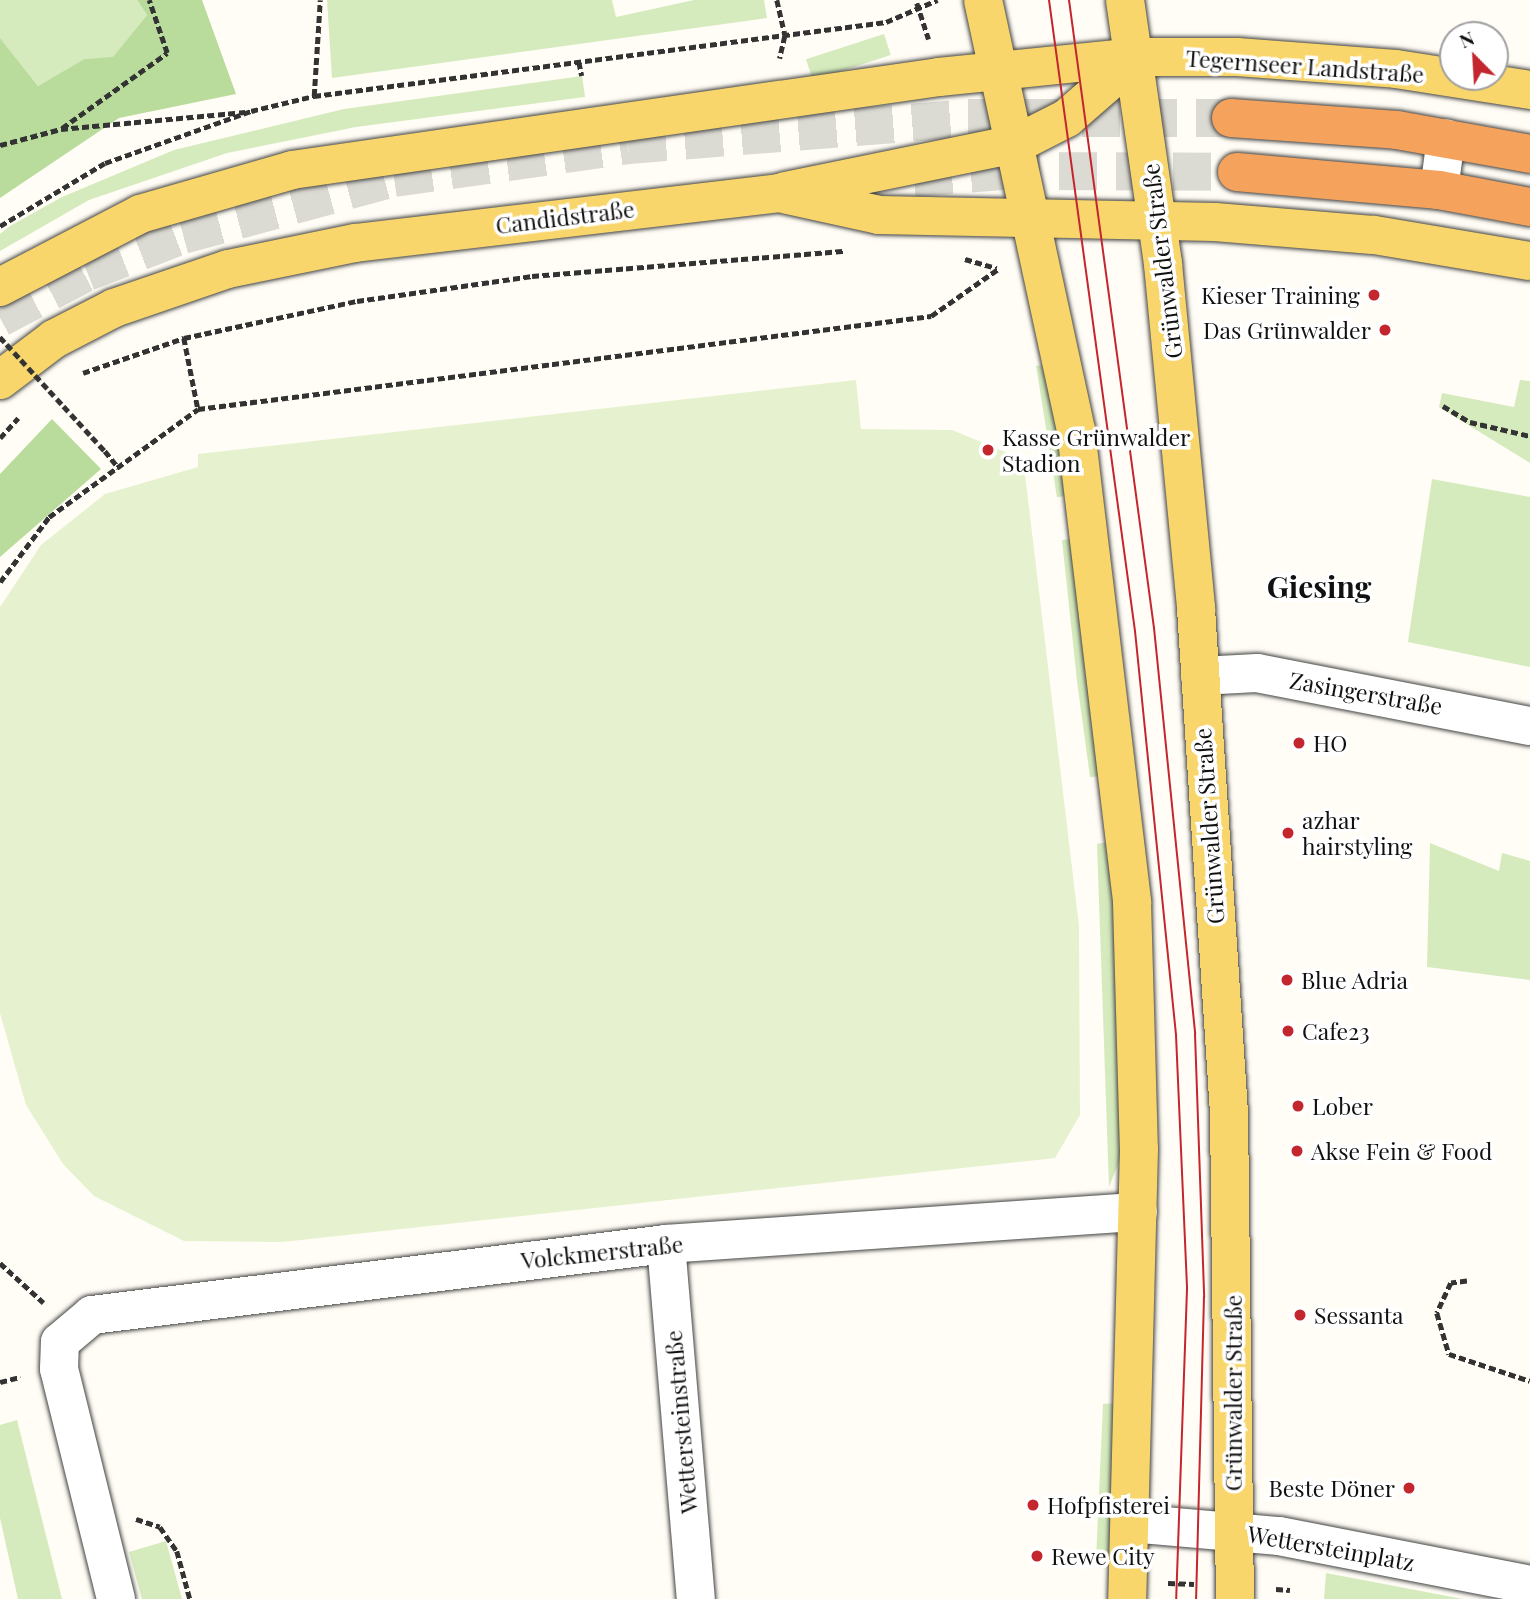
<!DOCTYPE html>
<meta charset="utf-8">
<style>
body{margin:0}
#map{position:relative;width:1530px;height:1599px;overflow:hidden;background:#fffdf5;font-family:"Playfair Display",serif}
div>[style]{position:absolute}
.green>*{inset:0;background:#d5ebbd;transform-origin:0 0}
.forest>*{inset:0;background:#b9dc9c}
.pitch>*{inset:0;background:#e6f2cf}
.highway-tunnel>*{height:38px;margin-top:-19px;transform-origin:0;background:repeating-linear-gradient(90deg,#dbdad3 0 38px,transparent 0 57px)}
.path>*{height:4.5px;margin-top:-2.25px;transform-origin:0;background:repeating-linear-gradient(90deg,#333 0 7px,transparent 0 10.5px)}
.roads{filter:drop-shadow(0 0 2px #444) drop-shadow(0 0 2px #444)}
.minor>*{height:38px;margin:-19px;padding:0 19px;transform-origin:19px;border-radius:19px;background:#fff}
.major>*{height:38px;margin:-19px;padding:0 19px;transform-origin:19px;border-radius:19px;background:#f9d66b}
.highway>*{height:38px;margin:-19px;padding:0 19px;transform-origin:19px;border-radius:19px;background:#f5a25d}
.tram>*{height:2px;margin:-1px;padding:0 1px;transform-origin:1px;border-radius:1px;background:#c4262e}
.path-bridge>*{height:4.5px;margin-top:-2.25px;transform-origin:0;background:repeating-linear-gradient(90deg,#333 0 7px,transparent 0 10.5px)}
.dots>*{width:19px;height:19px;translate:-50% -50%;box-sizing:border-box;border:4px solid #fff;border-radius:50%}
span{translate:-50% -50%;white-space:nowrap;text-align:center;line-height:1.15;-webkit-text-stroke:7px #fff;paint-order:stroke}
.street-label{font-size:23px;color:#111}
.poi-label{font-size:23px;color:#111}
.right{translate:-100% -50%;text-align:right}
.left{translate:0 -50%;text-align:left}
.district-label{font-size:30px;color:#111;font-weight:700}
.north{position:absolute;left:1439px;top:21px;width:70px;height:70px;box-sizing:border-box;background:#fff;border:2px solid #a0a0a0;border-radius:50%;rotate:336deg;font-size:19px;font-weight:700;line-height:28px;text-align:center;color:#111}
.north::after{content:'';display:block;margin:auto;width:24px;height:32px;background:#c4262e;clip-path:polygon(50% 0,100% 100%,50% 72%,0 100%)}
</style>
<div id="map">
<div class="green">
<i style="clip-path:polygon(0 0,137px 0,147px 15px,113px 58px,84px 59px,38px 86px,0 38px)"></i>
<i style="clip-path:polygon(327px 0,612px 0,616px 17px,694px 0,764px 0,767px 18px,332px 78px)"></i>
<i style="left:884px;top:34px;width:22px;height:82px;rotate:72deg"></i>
<i style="clip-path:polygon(582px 76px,585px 97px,356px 127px,227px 153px,89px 200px,0 251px,0 234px,10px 226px,62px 197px,174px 150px,344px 109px)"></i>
<i style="left:1048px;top:364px;width:133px;height:12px;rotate:81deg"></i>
<i style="clip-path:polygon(1520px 380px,1530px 381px,1530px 463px,1439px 407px,1442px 393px,1514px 407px)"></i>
<i style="clip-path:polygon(1432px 479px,1530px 497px,1530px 667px,1408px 642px)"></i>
<i style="clip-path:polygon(1073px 539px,1103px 776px,1090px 777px,1077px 681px,1062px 540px)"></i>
<i style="clip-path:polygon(1108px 842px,1120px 975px,1124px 1149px,1109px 1187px,1097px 844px)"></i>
<i style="clip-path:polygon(1430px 843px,1499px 871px,1502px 853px,1530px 861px,1530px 980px,1427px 967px)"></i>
<i style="clip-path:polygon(1116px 1403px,1111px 1562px,1096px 1561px,1103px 1404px)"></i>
<i style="clip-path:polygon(17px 1420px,62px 1599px,18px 1599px,0 1518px,0 1425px)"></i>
<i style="clip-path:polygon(166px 1541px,182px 1599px,142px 1599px,129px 1552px)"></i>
<i style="clip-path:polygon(1326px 1573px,1463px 1599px,1324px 1599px)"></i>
</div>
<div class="forest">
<i style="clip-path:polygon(137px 0,202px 0,236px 94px,119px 118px,0 198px,0 38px,38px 86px,84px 59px,113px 57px,147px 15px)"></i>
<i style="clip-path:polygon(52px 419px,101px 469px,0 557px,0 474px)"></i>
</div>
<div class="pitch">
<i style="clip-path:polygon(856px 380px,861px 429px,952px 430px,1015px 456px,1025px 474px,1079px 926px,1080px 1115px,1055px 1158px,282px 1242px,184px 1241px,94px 1196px,63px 1164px,26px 1105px,0 1013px,0 607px,41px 545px,105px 494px,198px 467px,198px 454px)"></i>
</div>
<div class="highway-tunnel">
<i style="left:914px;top:178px;width:88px;rotate:-4.5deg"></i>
<i style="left:1002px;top:171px;width:235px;rotate:0.2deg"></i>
<i style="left:0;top:318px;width:98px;rotate:-27.9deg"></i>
<i style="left:87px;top:272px;width:103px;rotate:-21.1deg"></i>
<i style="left:183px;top:235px;width:219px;rotate:-15.1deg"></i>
<i style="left:394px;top:178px;width:236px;rotate:-8deg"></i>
<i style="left:628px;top:145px;width:341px;rotate:-4.5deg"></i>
<i style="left:968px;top:118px;width:263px"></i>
</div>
<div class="path">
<i style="left:777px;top:0;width:37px;rotate:77deg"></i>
<i style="left:785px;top:36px;width:23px;rotate:103deg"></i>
<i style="left:917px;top:3px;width:38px;rotate:72deg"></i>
<i style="left:579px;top:62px;width:14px;rotate:78deg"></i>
<i style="left:314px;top:96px;width:96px;rotate:-86.4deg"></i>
<i style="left:62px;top:128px;width:129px;rotate:-35.5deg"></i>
<i style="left:167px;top:53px;width:56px;rotate:-108.8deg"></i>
<i style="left:0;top:145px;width:63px;rotate:-14.7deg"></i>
<i style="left:61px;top:129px;width:185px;rotate:-5.3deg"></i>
<i style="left:0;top:226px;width:122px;rotate:-31deg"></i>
<i style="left:105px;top:163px;width:155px;rotate:-19.6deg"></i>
<i style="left:251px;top:111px;width:65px;rotate:-13.4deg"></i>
<i style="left:314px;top:96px;width:577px;rotate:-7.37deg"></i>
<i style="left:886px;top:22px;width:56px;rotate:-23.3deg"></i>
<i style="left:965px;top:259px;width:33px;rotate:16deg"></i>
<i style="left:184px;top:338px;width:72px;rotate:78.8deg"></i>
<i style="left:83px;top:373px;width:107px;rotate:-19.1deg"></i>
<i style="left:184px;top:338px;width:177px;rotate:-12.1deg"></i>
<i style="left:357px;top:301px;width:177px;rotate:-8.1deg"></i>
<i style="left:532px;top:276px;width:314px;rotate:-4.6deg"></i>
<i style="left:1443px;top:406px;width:31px;rotate:31deg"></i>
<i style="left:1470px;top:422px;width:62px;rotate:13.1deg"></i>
<i style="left:0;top:438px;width:27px;rotate:-48deg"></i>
<i style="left:105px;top:451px;width:22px;rotate:51deg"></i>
<i style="left:0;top:582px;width:81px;rotate:-53deg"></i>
<i style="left:49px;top:517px;width:184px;rotate:-35.9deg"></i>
<i style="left:198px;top:409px;width:739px;rotate:-7.23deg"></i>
<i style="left:931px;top:316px;width:82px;rotate:-35deg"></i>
<i style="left:0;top:1263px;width:59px;rotate:42.3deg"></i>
<i style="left:1467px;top:1281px;width:16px;rotate:173deg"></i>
<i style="left:1451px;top:1283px;width:33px;rotate:115deg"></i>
<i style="left:1437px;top:1313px;width:43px;rotate:73.7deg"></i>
<i style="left:1449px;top:1354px;width:85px;rotate:18.4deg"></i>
<i style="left:0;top:1382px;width:21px;rotate:-14deg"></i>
<i style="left:136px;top:1519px;width:25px;rotate:18deg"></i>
<i style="left:160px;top:1527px;width:29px;rotate:55deg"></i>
<i style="left:177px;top:1551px;width:50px;rotate:74.8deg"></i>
<i style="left:1168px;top:1583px;width:26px;rotate:2deg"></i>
<i style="left:1276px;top:1589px;width:14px;rotate:4deg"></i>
</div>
<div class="roads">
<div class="minor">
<i style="left:1439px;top:190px;width:52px;rotate:-82.3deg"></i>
<i style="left:1200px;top:676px;width:57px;rotate:-3deg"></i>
<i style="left:1257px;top:673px;width:278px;rotate:11deg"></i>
<i style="left:666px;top:1244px;width:356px;rotate:85.2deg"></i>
<i style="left:1130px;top:1523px;width:150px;rotate:5deg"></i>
<i style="left:1279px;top:1536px;width:256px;rotate:11deg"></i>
<i style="left:116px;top:1599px;width:237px;rotate:-103.9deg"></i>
<i style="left:59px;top:1369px;width:27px;rotate:-88deg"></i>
<i style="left:60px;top:1342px;width:42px;rotate:-40.2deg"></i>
<i style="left:92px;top:1315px;width:578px;rotate:-7.05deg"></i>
<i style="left:666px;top:1244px;width:473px;rotate:-3.9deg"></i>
</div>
<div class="major">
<i style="left:983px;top:0;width:441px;rotate:77.8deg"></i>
<i style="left:1076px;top:431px;width:474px;rotate:83.2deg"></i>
<i style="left:1132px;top:902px;width:247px;rotate:88.4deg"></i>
<i style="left:1139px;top:1149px;width:450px;rotate:91.5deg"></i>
<i style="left:1125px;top:0;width:267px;rotate:81.8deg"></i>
<i style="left:1163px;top:264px;width:347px;rotate:84.5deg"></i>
<i style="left:1196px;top:609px;width:505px;rotate:86.25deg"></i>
<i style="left:1229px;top:1113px;width:486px;rotate:89.3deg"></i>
<i style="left:785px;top:191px;width:236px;rotate:-11.5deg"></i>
<i style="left:1016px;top:144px;width:57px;rotate:-27deg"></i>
<i style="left:1067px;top:118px;width:93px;rotate:-41.1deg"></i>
<i style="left:0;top:287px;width:158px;rotate:-27.5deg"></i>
<i style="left:140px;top:214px;width:158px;rotate:-16.1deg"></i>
<i style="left:292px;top:170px;width:654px;rotate:-8.18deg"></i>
<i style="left:939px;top:77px;width:199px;rotate:-5.8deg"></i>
<i style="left:1137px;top:57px;width:100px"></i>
<i style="left:1237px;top:57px;width:159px;rotate:4.3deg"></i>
<i style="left:1396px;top:69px;width:136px;rotate:8.9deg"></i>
<i style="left:0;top:380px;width:68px;rotate:-37.2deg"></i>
<i style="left:54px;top:339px;width:68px;rotate:-27.3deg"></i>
<i style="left:114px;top:308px;width:120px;rotate:-18.9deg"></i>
<i style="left:228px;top:269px;width:130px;rotate:-11.6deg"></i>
<i style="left:355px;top:243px;width:427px;rotate:-6.7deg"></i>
<i style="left:779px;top:193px;width:102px;rotate:12.4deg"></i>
<i style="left:879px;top:215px;width:336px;rotate:1.2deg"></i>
<i style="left:1215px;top:222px;width:160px;rotate:4.7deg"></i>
<i style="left:1374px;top:235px;width:158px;rotate:9.5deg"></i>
</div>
<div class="highway">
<i style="left:1231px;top:118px;width:166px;rotate:4.1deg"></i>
<i style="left:1397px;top:130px;width:135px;rotate:10.2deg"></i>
<i style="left:1237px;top:172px;width:203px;rotate:5.1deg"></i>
<i style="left:1439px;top:190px;width:93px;rotate:10.6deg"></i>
</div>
</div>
<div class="tram">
<i style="left:1049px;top:0;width:637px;rotate:82.24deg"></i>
<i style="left:1135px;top:631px;width:406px;rotate:84.2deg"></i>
<i style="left:1176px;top:1035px;width:254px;rotate:87.5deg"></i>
<i style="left:1187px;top:1289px;width:310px;rotate:92deg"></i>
<i style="left:1069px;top:0;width:634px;rotate:82.29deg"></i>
<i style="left:1154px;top:628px;width:408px;rotate:84.2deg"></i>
<i style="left:1195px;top:1034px;width:263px;rotate:88deg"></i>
<i style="left:1204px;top:1297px;width:302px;rotate:91.5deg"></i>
</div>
<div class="path-bridge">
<i style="left:0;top:337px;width:155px;rotate:47.4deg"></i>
</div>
<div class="dots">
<i style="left:1374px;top:295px;background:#c4262e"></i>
<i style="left:1385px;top:330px;background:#c4262e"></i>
<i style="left:988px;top:450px;background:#c4262e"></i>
<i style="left:1299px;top:743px;background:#c4262e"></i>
<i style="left:1288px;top:833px;background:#c4262e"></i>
<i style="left:1287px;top:980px;background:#c4262e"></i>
<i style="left:1288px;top:1031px;background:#c4262e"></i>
<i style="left:1298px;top:1106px;background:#c4262e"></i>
<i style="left:1297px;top:1151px;background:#c4262e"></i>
<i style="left:1300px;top:1315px;background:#c4262e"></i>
<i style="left:1409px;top:1488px;background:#c4262e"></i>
<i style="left:1033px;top:1505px;background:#c4262e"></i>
<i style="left:1037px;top:1556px;background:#c4262e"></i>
</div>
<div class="street-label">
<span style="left:1305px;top:66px;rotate:4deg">Tegernseer Landstraße</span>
<span style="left:565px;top:217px;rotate:-7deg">Candidstraße</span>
<span style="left:1162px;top:261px;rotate:-97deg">Grünwalder Straße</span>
<span style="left:1366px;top:693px;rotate:10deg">Zasingerstraße</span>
<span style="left:1209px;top:826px;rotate:-94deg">Grünwalder Straße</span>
<span style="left:602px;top:1252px;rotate:-6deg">Volckmerstraße</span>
<span style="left:1233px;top:1393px;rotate:-90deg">Grünwalder Straße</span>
<span style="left:681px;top:1422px;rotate:-95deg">Wettersteinstraße</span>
<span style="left:1331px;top:1548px;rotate:10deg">Wettersteinplatz</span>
</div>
<div class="poi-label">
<span class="right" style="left:1360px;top:295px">Kieser Training</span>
<span class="right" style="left:1371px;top:330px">Das Grünwalder</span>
<span class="left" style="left:1002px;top:450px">Kasse Grünwalder<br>Stadion</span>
<span class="left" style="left:1313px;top:743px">HO</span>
<span class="left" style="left:1302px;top:833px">azhar<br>hairstyling</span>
<span class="left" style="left:1301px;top:980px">Blue Adria</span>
<span class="left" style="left:1302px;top:1031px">Cafe23</span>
<span class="left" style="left:1312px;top:1106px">Lober</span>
<span class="left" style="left:1311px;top:1151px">Akse Fein &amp; Food</span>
<span class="left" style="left:1314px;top:1315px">Sessanta</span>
<span class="right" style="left:1395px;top:1488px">Beste Döner</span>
<span class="left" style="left:1047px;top:1505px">Hofpfisterei</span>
<span class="left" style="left:1051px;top:1556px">Rewe City</span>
</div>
<div class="district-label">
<span style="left:1319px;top:586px">Giesing</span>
</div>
<div class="north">N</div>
</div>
